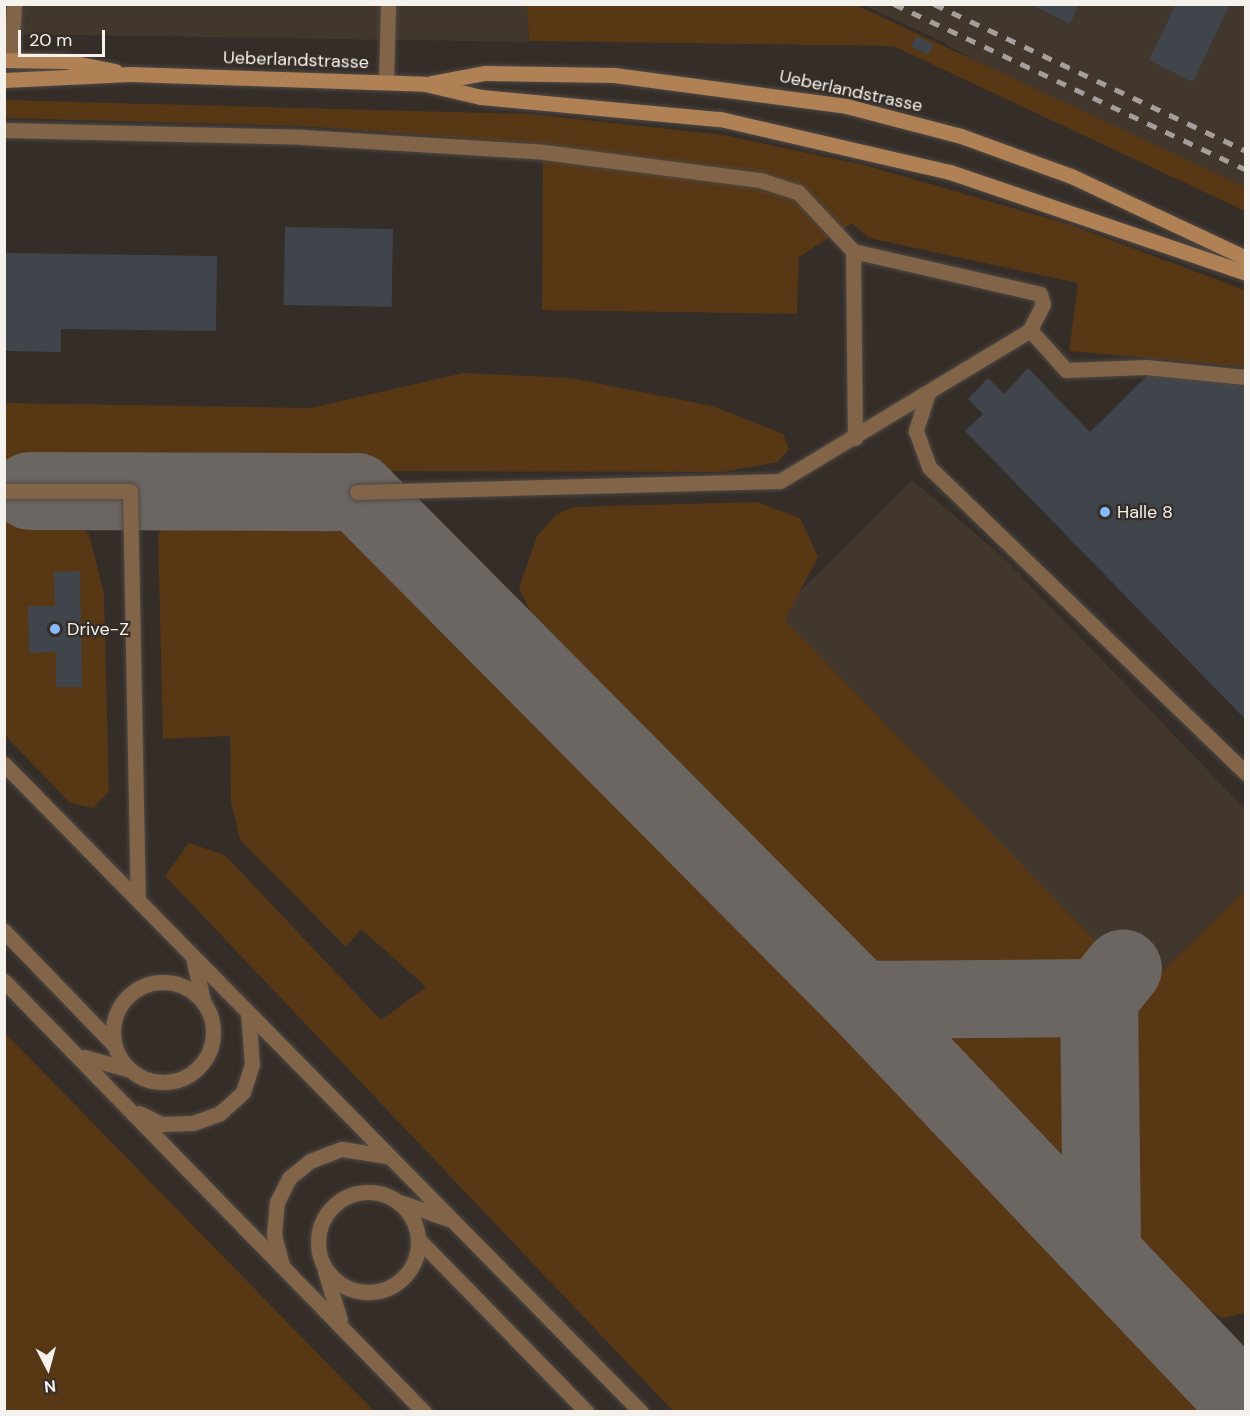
<!DOCTYPE html>
<style>
body{margin:0}
#map{position:relative;width:1250px;height:1416px;overflow:hidden;background:#342d28;font-family:"DM Sans",sans-serif}
div>[style]{position:absolute}
.built>*{inset:0;background:#42372d}
.green>*{inset:0;background:#573714}
.taxiway>*{height:78px;margin:-39px;padding:0 39px;transform-origin:39px;border-radius:39px;background:#6c6662}
.building>*{inset:0;background:#40454c;transform-origin:0 0}
.roads{filter:drop-shadow(0 0 2px #4f4844) drop-shadow(0 0 2px #4f4844)}
.lane>*{height:15px;margin:-7.5px;padding:0 7.5px;transform-origin:7.5px;border-radius:7.5px;background:#826448}
.lane>.ring{margin:-7.5px;padding:0;box-sizing:content-box;background:none;border:15px solid #826448;border-radius:50%}
.secondary>*{height:15px;margin:-7.5px;padding:0 7.5px;transform-origin:7.5px;border-radius:7.5px;background:#b08154}
.rail>*{height:4.5px;margin-top:-2.25px;transform-origin:0;background:repeating-linear-gradient(90deg,#a49f9b 0 10px,transparent 0 20px)}
.dots>*{width:16px;height:16px;translate:-50% -50%;box-sizing:border-box;border:3px solid #342d28;border-radius:50%}
span{translate:-50% -50%;white-space:nowrap;text-align:center;line-height:1.15;-webkit-text-stroke:4.5px #342d28;paint-order:stroke}
.street-label{font-size:18px;color:#f5f1ed}
.poi-label{font-size:18px;color:#f5f1ed}
.left{translate:0 -50%;text-align:left}
.frame{position:absolute;inset:0;border:6px solid #f5f1ed;pointer-events:none}
.north{position:absolute;left:18px;top:1338px;width:60px;height:60px;-webkit-text-stroke:4px #342d28;paint-order:stroke;rotate:174deg;font-size:16px;font-weight:700;line-height:24px;text-align:center;color:#f5f1ed}
.north::after{content:'';display:block;margin:auto;width:21px;height:27px;background:#f5f1ed;clip-path:polygon(50% 0,100% 100%,50% 72%,0 100%)}
.scale{position:absolute;left:18px;top:30px;width:87px;height:27px;box-sizing:border-box;border:3px solid #f5f1ed;border-top:0;padding-left:8px;font-size:18px;line-height:21px;white-space:nowrap;color:#f5f1ed;-webkit-text-stroke:4px #342d28;paint-order:stroke}
</style>
<div id="map">
<div class="built">
<i style="clip-path:polygon(5px 5px,528px 5px,528px 42px,5px 34px)"></i>
<i style="clip-path:polygon(863px 5px,1245px 5px,1245px 211px,1160px 170px,941px 41px)"></i>
<i style="clip-path:polygon(912px 480px,1002px 556px,1245px 809px,1245px 890px,1143px 990px,775px 616px)"></i>
</div>
<div class="green">
<i style="clip-path:polygon(527px 5px,856px 5px,1245px 187px,1245px 211px,893px 46px,529px 41px)"></i>
<i style="clip-path:polygon(5px 100px,531px 114px,724px 135px,864px 165px,1068px 224px,1245px 290px,1245px 367px,1069px 351px,1078px 283px,869px 238px,852px 223px,799px 257px,797px 314px,542px 310px,543px 144px,303px 126px,5px 118px)"></i>
<i style="clip-path:polygon(463px 373px,571px 378px,713px 406px,783px 434px,789px 449px,778px 462px,722px 472px,5px 470px,5px 403px,311px 408px)"></i>
<i style="clip-path:polygon(757px 502px,800px 518px,818px 557px,785px 620px,1143px 990px,1245px 890px,1245px 1313px,1223px 1318px,1186px 1299px,553px 657px,519px 588px,537px 536px,556px 515px,572px 507px)"></i>
<i style="clip-path:polygon(55px 511px,89px 534px,104px 593px,109px 792px,93px 808px,70px 803px,5px 735px,5px 513px)"></i>
<i style="clip-path:polygon(173px 512px,273px 512px,315px 522px,364px 542px,419px 577px,1208px 1390px,1219px 1411px,673px 1411px,165px 876px,189px 843px,225px 855px,381px 1020px,426px 987px,361px 929px,346px 947px,240px 840px,231px 802px,230px 736px,163px 739px,158px 536px)"></i>
<i style="clip-path:polygon(4px 1033px,5px 1033px,374px 1411px,5px 1411px)"></i>
</div>
<div class="taxiway">
<i style="left:30px;top:491px;width:327px;rotate:0.2deg"></i>
<i style="left:357px;top:492px;width:716px;rotate:45.23deg"></i>
<i style="left:861px;top:1000px;width:559px;rotate:46.45deg"></i>
<i style="left:1099px;top:998px;width:250px;rotate:89.3deg"></i>
<i style="left:861px;top:1000px;width:238px;rotate:-0.5deg"></i>
<i style="left:1099px;top:998px;width:38px;rotate:-51deg"></i>
</div>
<div class="building">
<i style="clip-path:polygon(1031px 4px,1079px 4px,1070px 24px)"></i>
<i style="clip-path:polygon(1176px 4px,1230px 4px,1193px 82px,1149px 60px)"></i>
<i style="left:916px;top:36px;width:19px;height:12px;rotate:25deg"></i>
<i style="left:285px;top:227px;width:108px;height:78px;rotate:1deg"></i>
<i style="clip-path:polygon(4px 253px,217px 256px,216px 331px,61px 329px,61px 352px,4px 351px)"></i>
<i style="clip-path:polygon(1028px 368px,1090px 432px,1148px 375px,1246px 386px,1246px 720px,965px 431px,983px 414px,968px 399px,988px 378px,1004px 394px)"></i>
<i style="clip-path:polygon(80px 571px,82px 687px,56px 687px,56px 652px,29px 653px,28px 606px,55px 606px,54px 572px)"></i>
</div>
<div class="roads">
<div class="lane">
<i style="left:11px;top:60px;width:56px;rotate:-86.9deg"></i>
<i style="left:386px;top:82px;width:78px;rotate:-88.5deg"></i>
<i style="left:4px;top:130px;width:298px;rotate:1.3deg"></i>
<i style="left:302px;top:137px;width:242px;rotate:3.5deg"></i>
<i style="left:544px;top:152px;width:218px;rotate:7.4deg"></i>
<i style="left:760px;top:180px;width:40px;rotate:18deg"></i>
<i style="left:798px;top:192px;width:81px;rotate:47deg"></i>
<i style="left:853px;top:251px;width:192px;rotate:12.9deg"></i>
<i style="left:1040px;top:294px;width:10px;rotate:73deg"></i>
<i style="left:1043px;top:304px;width:29px;rotate:117deg"></i>
<i style="left:1030px;top:330px;width:54px;rotate:48deg"></i>
<i style="left:1066px;top:370px;width:80px;rotate:-2.1deg"></i>
<i style="left:1146px;top:367px;width:100px;rotate:5.7deg"></i>
<i style="left:853px;top:251px;width:187px;rotate:89.4deg"></i>
<i style="left:928px;top:393px;width:40px;rotate:108deg"></i>
<i style="left:916px;top:431px;width:38px;rotate:70deg"></i>
<i style="left:929px;top:467px;width:441px;rotate:44deg"></i>
<i style="left:4px;top:491px;width:126px"></i>
<i style="left:130px;top:491px;width:409px;rotate:88.9deg"></i>
<i style="left:357px;top:492px;width:423px;rotate:-1.5deg"></i>
<i style="left:780px;top:481px;width:292px;rotate:-31.1deg"></i>
<i style="left:4px;top:764px;width:909px;rotate:45.49deg"></i>
<i style="left:4px;top:931px;width:158px;rotate:46deg"></i>
<i style="left:193px;top:958px;width:47px;rotate:76.6deg"></i>
<i style="left:4px;top:981px;width:602px;rotate:45.74deg"></i>
<i class="ring" style="left:113px;top:982px;width:85px;height:85px"></i>
<i style="left:84px;top:1057px;width:48px;rotate:15.8deg"></i>
<i style="left:139px;top:1113px;width:25px;rotate:26deg"></i>
<i style="left:162px;top:1124px;width:31px;rotate:-2deg"></i>
<i style="left:193px;top:1123px;width:29px;rotate:-20deg"></i>
<i style="left:220px;top:1113px;width:31px;rotate:-42deg"></i>
<i style="left:243px;top:1092px;width:29px;rotate:-72deg"></i>
<i style="left:252px;top:1064px;width:51px;rotate:-94.5deg"></i>
<i class="ring" style="left:318px;top:1192px;width:85px;height:85px"></i>
<i style="left:400px;top:1202px;width:51px;rotate:19.5deg"></i>
<i style="left:418px;top:1239px;width:242px;rotate:45.7deg"></i>
<i style="left:282px;top:1265px;width:31px;rotate:-105deg"></i>
<i style="left:274px;top:1235px;width:33px;rotate:-85deg"></i>
<i style="left:277px;top:1202px;width:27px;rotate:-63deg"></i>
<i style="left:289px;top:1178px;width:27px;rotate:-39deg"></i>
<i style="left:310px;top:1161px;width:34px;rotate:-21deg"></i>
<i style="left:342px;top:1149px;width:45px;rotate:9deg"></i>
<i style="left:325px;top:1271px;width:51px;rotate:73deg"></i>
</div>
<div class="secondary">
<i style="left:4px;top:60px;width:61px;rotate:0.9deg"></i>
<i style="left:65px;top:61px;width:51px;rotate:11.3deg"></i>
<i style="left:4px;top:80px;width:126px;rotate:-2.7deg"></i>
<i style="left:130px;top:74px;width:295px;rotate:1.9deg"></i>
<i style="left:425px;top:84px;width:57px;rotate:13.1deg"></i>
<i style="left:481px;top:97px;width:240px;rotate:5.3deg"></i>
<i style="left:720px;top:119px;width:236px;rotate:13deg"></i>
<i style="left:950px;top:172px;width:313px;rotate:18.8deg"></i>
<i style="left:431px;top:83px;width:55px;rotate:-10.5deg"></i>
<i style="left:485px;top:73px;width:129px;rotate:0.9deg"></i>
<i style="left:614px;top:75px;width:234px;rotate:7.6deg"></i>
<i style="left:846px;top:106px;width:119px;rotate:14.6deg"></i>
<i style="left:961px;top:136px;width:117px;rotate:20deg"></i>
<i style="left:1071px;top:176px;width:193px;rotate:25.1deg"></i>
</div>
</div>
<div class="rail">
<i style="left:894px;top:4px;width:389px;rotate:25.2deg"></i>
<i style="left:934px;top:4px;width:345px;rotate:25.2deg"></i>
</div>
<div class="dots">
<i style="left:1105px;top:512px;background:#88bbfc"></i>
<i style="left:55px;top:629px;background:#88bbfc"></i>
</div>
<div class="street-label">
<span style="left:296px;top:60px;rotate:2deg">Ueberlandstrasse</span>
<span style="left:851px;top:91px;rotate:12deg">Ueberlandstrasse</span>
</div>
<div class="poi-label">
<span class="left" style="left:1117px;top:512px">Halle 8</span>
<span class="left" style="left:67px;top:629px">Drive-Z</span>
</div>
<div class="frame"></div>
<div class="north">N</div>
<div class="scale">20 m</div>
</div>
